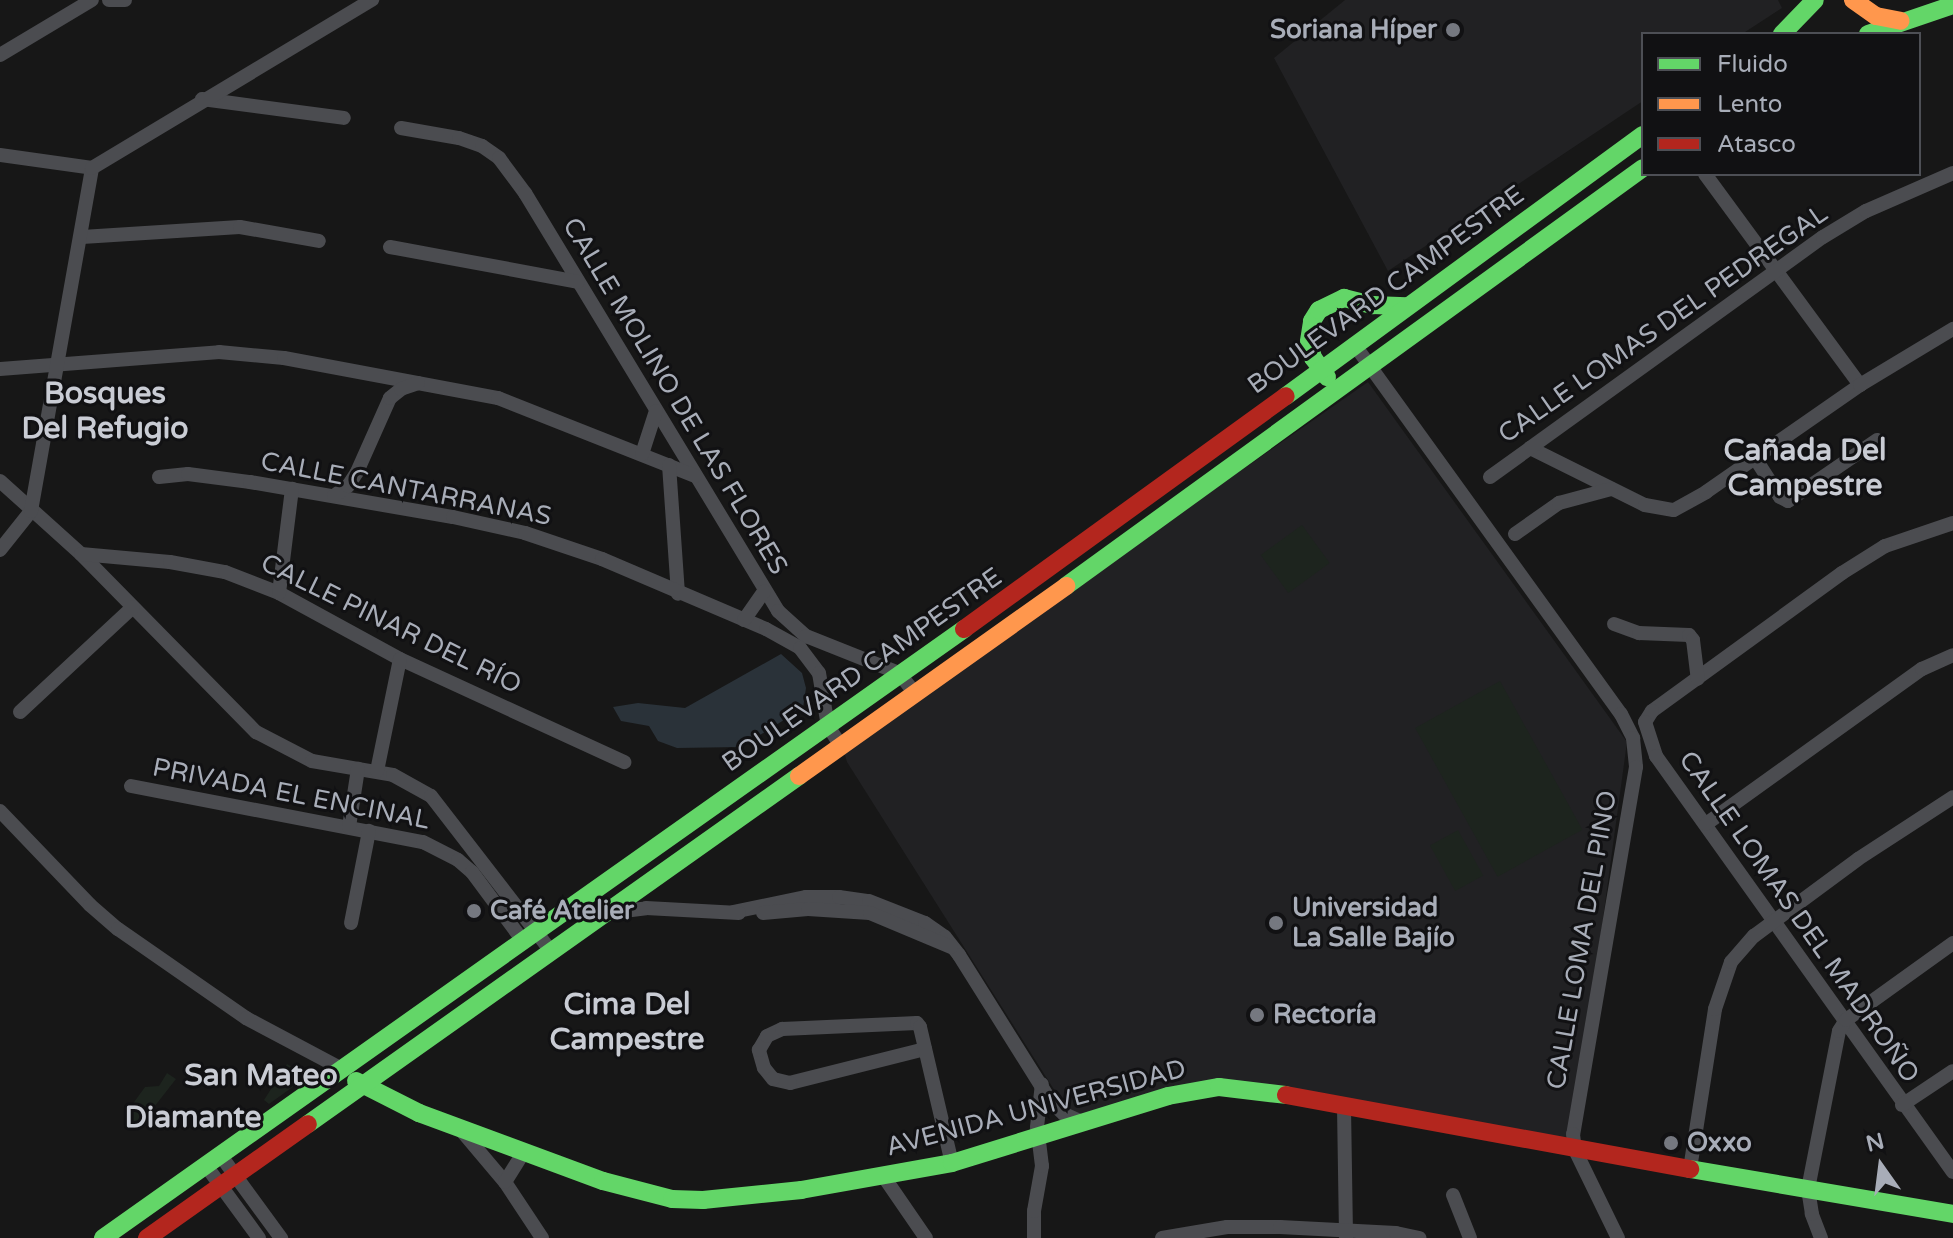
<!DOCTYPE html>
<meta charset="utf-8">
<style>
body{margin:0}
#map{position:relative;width:1953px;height:1238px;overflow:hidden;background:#171717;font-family:"Varela Round",sans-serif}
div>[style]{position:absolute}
.built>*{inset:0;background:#212123}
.green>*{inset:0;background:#1d241e;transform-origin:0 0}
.water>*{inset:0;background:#2a3239}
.street>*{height:14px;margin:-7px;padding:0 7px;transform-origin:7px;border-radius:7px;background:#4b4c50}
.fast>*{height:18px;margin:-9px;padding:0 9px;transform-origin:9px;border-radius:9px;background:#63d668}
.slow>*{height:18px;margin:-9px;padding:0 9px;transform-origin:9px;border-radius:9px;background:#ff974d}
.jam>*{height:18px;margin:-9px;padding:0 9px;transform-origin:9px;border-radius:9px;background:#b3261e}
.dots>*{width:22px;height:22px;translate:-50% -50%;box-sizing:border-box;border:4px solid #111113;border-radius:50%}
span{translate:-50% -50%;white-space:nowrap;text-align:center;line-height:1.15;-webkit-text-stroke:6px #111113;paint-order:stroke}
.poi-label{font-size:26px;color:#a8adb8;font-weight:700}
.right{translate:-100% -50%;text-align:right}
.left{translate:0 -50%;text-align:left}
.street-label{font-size:26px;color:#a8adb8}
.quarter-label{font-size:30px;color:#c9ccd4;font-weight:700}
.legend{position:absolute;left:1641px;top:32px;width:280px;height:144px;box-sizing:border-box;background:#111113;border:2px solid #4d4f55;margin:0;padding:10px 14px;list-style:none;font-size:24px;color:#a8adb8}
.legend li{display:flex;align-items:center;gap:16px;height:40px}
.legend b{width:40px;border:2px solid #4d4f55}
.north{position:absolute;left:1841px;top:1126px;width:80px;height:80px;-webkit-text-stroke:6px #111113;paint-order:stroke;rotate:346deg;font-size:22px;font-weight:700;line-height:32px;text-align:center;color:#a8adb8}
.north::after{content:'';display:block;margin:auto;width:28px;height:36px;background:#a8adb8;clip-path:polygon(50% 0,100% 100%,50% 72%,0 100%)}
</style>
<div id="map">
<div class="built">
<i style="clip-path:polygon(1345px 0,1778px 0,1782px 8px,1742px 34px,1643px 34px,1643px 101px,1388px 271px,1274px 58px)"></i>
<i style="clip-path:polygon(1368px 382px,1627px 742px,1572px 1146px,1257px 1085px,1072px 1118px,847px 762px,843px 748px)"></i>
</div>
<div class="green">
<i style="left:1302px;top:525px;width:47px;height:51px;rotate:54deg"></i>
<i style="left:1500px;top:681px;width:170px;height:97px;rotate:61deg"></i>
<i style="left:1458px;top:830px;width:52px;height:32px;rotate:61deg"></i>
<i style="clip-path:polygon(287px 1064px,308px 1076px,269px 1104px,264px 1100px)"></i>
<i style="clip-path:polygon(167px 1073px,176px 1079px,140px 1125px,124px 1116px,145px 1087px,159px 1086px)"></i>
</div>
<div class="water">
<i style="clip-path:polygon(781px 654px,802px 673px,806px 688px,803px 708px,741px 747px,677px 748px,658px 741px,649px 726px,621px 721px,613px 707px,638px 703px,685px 708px)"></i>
</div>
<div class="street">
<i style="left:109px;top:0;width:16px"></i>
<i style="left:0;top:55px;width:107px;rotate:-30.9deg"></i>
<i style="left:202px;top:99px;width:143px;rotate:7.6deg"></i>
<i style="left:401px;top:128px;width:59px;rotate:9.8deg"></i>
<i style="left:459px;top:138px;width:24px;rotate:19deg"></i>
<i style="left:482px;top:146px;width:21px;rotate:35deg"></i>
<i style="left:499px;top:158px;width:44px;rotate:53.4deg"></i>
<i style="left:525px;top:193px;width:489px;rotate:58.8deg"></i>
<i style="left:778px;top:611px;width:38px;rotate:42deg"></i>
<i style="left:806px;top:636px;width:100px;rotate:21.7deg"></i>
<i style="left:899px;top:673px;width:24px;rotate:52deg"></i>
<i style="left:0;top:155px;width:93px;rotate:8deg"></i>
<i style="left:1705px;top:174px;width:262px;rotate:53.7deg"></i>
<i style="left:82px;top:237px;width:158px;rotate:-3.6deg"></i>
<i style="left:240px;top:227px;width:80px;rotate:10deg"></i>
<i style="left:390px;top:247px;width:191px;rotate:10.5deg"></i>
<i style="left:1354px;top:344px;width:456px;rotate:54.2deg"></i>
<i style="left:1621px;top:714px;width:27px;rotate:63deg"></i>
<i style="left:1633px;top:738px;width:29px;rotate:84deg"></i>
<i style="left:1636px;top:767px;width:372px;rotate:99.7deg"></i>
<i style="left:1573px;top:1134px;width:16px;rotate:83deg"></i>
<i style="left:1575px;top:1150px;width:98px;rotate:64deg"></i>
<i style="left:0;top:369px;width:220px;rotate:-4.4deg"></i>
<i style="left:219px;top:352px;width:65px;rotate:5.3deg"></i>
<i style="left:284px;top:358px;width:218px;rotate:10.6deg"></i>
<i style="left:498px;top:398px;width:212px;rotate:21.6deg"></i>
<i style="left:1530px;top:448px;width:128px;rotate:26.4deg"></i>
<i style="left:1645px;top:505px;width:29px;rotate:10deg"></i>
<i style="left:1674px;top:510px;width:37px;rotate:-29deg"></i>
<i style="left:1706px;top:492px;width:188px;rotate:-34.8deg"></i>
<i style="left:1860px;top:385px;width:109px;rotate:-31.1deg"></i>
<i style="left:642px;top:454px;width:45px;rotate:-72deg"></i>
<i style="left:1755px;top:458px;width:46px;rotate:57.3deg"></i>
<i style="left:1780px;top:497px;width:9px;rotate:27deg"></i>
<i style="left:1788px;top:501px;width:108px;rotate:-34.4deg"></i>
<i style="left:669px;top:465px;width:129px;rotate:86deg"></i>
<i style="left:159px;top:477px;width:29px;rotate:-6deg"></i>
<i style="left:188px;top:474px;width:63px;rotate:7.4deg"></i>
<i style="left:250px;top:482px;width:206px;rotate:9.8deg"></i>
<i style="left:453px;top:517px;width:74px;rotate:12.5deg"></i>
<i style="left:525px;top:533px;width:81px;rotate:18.7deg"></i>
<i style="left:602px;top:559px;width:178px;rotate:23.1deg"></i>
<i style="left:766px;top:629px;width:39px;rotate:29deg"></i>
<i style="left:800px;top:648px;width:31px;rotate:53deg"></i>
<i style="left:819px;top:673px;width:54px;rotate:80.4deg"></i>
<i style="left:828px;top:726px;width:24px;rotate:57deg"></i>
<i style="left:1490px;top:477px;width:410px;rotate:-35.8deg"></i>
<i style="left:1823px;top:237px;width:50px;rotate:-31.2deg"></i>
<i style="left:1866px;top:211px;width:95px;rotate:-23.6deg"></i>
<i style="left:0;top:481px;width:109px;rotate:42deg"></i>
<i style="left:81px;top:554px;width:250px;rotate:45.5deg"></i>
<i style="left:256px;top:732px;width:63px;rotate:27.4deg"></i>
<i style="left:312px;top:761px;width:82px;rotate:9.8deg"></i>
<i style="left:393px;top:775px;width:43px;rotate:28.9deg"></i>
<i style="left:431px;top:796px;width:196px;rotate:52.3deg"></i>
<i style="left:334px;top:496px;width:17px;rotate:-36deg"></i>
<i style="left:348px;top:486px;width:17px;rotate:-57deg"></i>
<i style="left:357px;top:472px;width:81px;rotate:-66deg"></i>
<i style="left:390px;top:398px;width:14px;rotate:-39deg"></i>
<i style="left:401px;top:389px;width:18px;rotate:-19deg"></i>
<i style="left:1953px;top:523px;width:72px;rotate:161.3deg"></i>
<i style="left:1885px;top:546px;width:51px;rotate:147.9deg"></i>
<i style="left:1842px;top:573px;width:235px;rotate:144deg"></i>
<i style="left:1652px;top:711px;width:13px;rotate:122deg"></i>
<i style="left:1645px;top:722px;width:36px;rotate:72deg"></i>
<i style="left:1656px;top:756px;width:511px;rotate:54.48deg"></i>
<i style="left:1515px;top:534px;width:54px;rotate:-35.2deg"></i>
<i style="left:1559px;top:503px;width:54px;rotate:-15.1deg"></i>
<i style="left:0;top:550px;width:50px;rotate:-51.5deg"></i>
<i style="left:31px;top:511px;width:348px;rotate:-79.9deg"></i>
<i style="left:92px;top:168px;width:327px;rotate:-31deg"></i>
<i style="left:81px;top:554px;width:89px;rotate:5.1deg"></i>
<i style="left:170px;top:562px;width:56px;rotate:10.3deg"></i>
<i style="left:225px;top:572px;width:58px;rotate:21.3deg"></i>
<i style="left:279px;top:593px;width:138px;rotate:28.6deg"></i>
<i style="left:400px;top:659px;width:247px;rotate:24.7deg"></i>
<i style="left:279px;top:593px;width:105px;rotate:-82.9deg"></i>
<i style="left:744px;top:620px;width:35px;rotate:-55deg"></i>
<i style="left:1614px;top:624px;width:27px;rotate:20deg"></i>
<i style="left:1639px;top:633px;width:50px;rotate:2.3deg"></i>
<i style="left:1689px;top:635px;width:6px;rotate:51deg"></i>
<i style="left:1693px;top:640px;width:39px;rotate:83deg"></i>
<i style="left:20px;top:712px;width:154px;rotate:-42.9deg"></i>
<i style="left:377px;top:771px;width:114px;rotate:-78.4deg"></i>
<i style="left:131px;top:786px;width:297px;rotate:10.9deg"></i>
<i style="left:423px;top:842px;width:39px;rotate:27deg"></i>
<i style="left:458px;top:860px;width:18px;rotate:41deg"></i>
<i style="left:472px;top:872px;width:86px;rotate:53.5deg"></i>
<i style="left:0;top:811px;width:130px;rotate:46.2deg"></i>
<i style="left:90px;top:905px;width:37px;rotate:41deg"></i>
<i style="left:118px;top:929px;width:156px;rotate:34.8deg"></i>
<i style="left:246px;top:1018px;width:109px;rotate:28deg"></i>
<i style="left:1706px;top:824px;width:266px;rotate:-35.7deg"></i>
<i style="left:1922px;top:669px;width:34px;rotate:-24deg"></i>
<i style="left:349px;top:827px;width:59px;rotate:-81.2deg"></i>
<i style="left:733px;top:912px;width:75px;rotate:-11.6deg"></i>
<i style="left:806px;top:897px;width:33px"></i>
<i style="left:839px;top:897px;width:30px;rotate:8deg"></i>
<i style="left:869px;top:901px;width:60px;rotate:21.4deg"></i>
<i style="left:925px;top:923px;width:24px;rotate:35deg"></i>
<i style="left:945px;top:937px;width:23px;rotate:52deg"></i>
<i style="left:959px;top:955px;width:175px;rotate:57.9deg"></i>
<i style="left:1052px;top:1103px;width:16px;rotate:43deg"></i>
<i style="left:1064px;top:1114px;width:20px;rotate:24deg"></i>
<i style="left:608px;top:913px;width:38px;rotate:-7deg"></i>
<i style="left:646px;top:908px;width:93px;rotate:3.1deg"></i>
<i style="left:763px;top:913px;width:45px;rotate:-5.1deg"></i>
<i style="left:808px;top:909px;width:62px;rotate:3.7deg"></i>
<i style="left:870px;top:913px;width:88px;rotate:22.8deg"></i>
<i style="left:351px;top:923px;width:94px;rotate:-78.9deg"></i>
<i style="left:925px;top:1049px;width:139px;rotate:165.9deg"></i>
<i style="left:790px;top:1083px;width:17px;rotate:-167deg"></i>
<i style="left:773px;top:1079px;width:14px;rotate:-129deg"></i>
<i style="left:764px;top:1068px;width:19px;rotate:-106deg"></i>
<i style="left:759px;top:1050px;width:16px;rotate:-60deg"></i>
<i style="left:767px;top:1036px;width:17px;rotate:-25deg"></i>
<i style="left:782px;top:1029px;width:135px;rotate:-2.5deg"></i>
<i style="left:917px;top:1023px;width:5px;rotate:53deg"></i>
<i style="left:920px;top:1027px;width:140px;rotate:76.8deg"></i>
<i style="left:1902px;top:1105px;width:61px;rotate:-33.7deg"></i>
<i style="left:1344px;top:1107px;width:131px;rotate:89.1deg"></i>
<i style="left:461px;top:1130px;width:68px;rotate:49.8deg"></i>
<i style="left:505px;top:1182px;width:67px;rotate:56.5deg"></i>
<i style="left:221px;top:1156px;width:102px;rotate:53.8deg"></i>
<i style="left:207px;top:1167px;width:88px;rotate:53.8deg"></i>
<i style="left:1690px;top:1169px;width:162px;rotate:-81.1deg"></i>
<i style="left:1715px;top:1009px;width:50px;rotate:-71.2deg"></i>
<i style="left:1731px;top:962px;width:35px;rotate:-49deg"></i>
<i style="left:1754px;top:936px;width:129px;rotate:-36.5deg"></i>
<i style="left:1858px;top:859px;width:113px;rotate:-33.1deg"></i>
<i style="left:884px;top:1177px;width:74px;rotate:55.5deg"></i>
<i style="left:505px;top:1182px;width:36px;rotate:-58deg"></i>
<i style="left:1453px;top:1195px;width:46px;rotate:68.4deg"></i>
<i style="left:1034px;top:1238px;width:27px;rotate:-90deg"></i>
<i style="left:1034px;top:1211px;width:46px;rotate:-79.9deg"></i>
<i style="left:1042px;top:1166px;width:39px;rotate:-97deg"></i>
<i style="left:1037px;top:1127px;width:43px;rotate:-83.4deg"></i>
<i style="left:1162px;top:1238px;width:66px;rotate:-9.6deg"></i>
<i style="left:1227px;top:1227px;width:53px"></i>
<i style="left:1280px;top:1227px;width:116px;rotate:3deg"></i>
<i style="left:1396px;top:1233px;width:24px;rotate:12deg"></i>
<i style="left:1821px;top:1238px;width:26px;rotate:-111deg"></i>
<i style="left:1812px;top:1214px;width:25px;rotate:-99deg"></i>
<i style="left:1808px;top:1189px;width:161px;rotate:-78.9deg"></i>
<i style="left:1839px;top:1031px;width:13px;rotate:-58deg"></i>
<i style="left:1846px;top:1020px;width:132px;rotate:-35.7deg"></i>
</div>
<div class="fast">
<i style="left:1782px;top:34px;width:47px;rotate:-45.9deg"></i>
<i style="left:1868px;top:34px;width:90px;rotate:-18.8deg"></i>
<i style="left:1327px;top:377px;width:24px;rotate:-126deg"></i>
<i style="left:1313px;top:358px;width:17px;rotate:-103deg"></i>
<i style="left:1309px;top:341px;width:20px;rotate:-81deg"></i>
<i style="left:1312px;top:321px;width:13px;rotate:-58deg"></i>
<i style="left:1319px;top:310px;width:28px;rotate:-26deg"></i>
<i style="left:1344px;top:298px;width:30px;rotate:14deg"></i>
<i style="left:1373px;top:305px;width:33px;rotate:2deg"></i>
<i style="left:1286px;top:396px;width:442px;rotate:-36.2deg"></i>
<i style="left:1066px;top:586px;width:712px;rotate:-35.92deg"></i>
<i style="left:356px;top:1081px;width:71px;rotate:26.9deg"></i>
<i style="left:419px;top:1113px;width:196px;rotate:20.3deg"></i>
<i style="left:603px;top:1181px;width:71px;rotate:14.6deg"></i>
<i style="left:672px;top:1199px;width:31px;rotate:2deg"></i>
<i style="left:703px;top:1200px;width:99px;rotate:-5.8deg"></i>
<i style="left:801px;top:1190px;width:153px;rotate:-10.1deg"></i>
<i style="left:952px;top:1163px;width:226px;rotate:-17.2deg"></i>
<i style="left:1168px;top:1096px;width:52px;rotate:-10deg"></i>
<i style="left:1219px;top:1087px;width:67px;rotate:6.8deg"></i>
<i style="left:308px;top:1124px;width:602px;rotate:-35.33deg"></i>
<i style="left:1690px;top:1169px;width:267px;rotate:9.7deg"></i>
<i style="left:103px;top:1238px;width:1055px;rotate:-35.27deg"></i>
</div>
<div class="slow">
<i style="left:1853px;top:0;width:28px;rotate:35deg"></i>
<i style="left:1876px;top:16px;width:25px;rotate:11deg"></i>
<i style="left:799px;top:776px;width:328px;rotate:-35.4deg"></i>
</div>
<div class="jam">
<i style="left:964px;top:629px;width:397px;rotate:-35.9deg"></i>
<i style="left:1286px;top:1095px;width:411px;rotate:10.4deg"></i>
<i style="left:147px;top:1238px;width:197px;rotate:-35.3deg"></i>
</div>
<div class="dots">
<i style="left:1453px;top:30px;background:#757880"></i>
<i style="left:474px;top:911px;background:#757880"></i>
<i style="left:1276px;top:923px;background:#757880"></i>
<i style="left:1257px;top:1015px;background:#757880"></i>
<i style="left:1671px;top:1143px;background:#757880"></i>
</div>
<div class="poi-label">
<span class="right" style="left:1437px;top:30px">Soriana Híper</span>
<span class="left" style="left:1292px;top:923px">Universidad<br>La Salle Bajío</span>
<span class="left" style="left:490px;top:911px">Café Atelier</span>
<span class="left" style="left:1273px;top:1015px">Rectoría</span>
<span class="left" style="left:1687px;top:1143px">Oxxo</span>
</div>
<div class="street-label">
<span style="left:1386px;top:290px;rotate:-36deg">BOULEVARD CAMPESTRE</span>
<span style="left:1663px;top:324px;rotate:-35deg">CALLE LOMAS DEL PEDREGAL</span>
<span style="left:675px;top:396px;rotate:59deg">CALLE MOLINO DE LAS FLORES</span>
<span style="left:406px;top:489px;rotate:11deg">CALLE CANTARRANAS</span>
<span style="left:391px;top:624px;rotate:26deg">CALLE PINAR DEL RÍO</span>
<span style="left:862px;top:670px;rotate:-35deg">BOULEVARD CAMPESTRE</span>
<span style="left:291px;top:794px;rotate:11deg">PRIVADA EL ENCINAL</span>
<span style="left:1799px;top:917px;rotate:55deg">CALLE LOMAS DEL MADROÑO</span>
<span style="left:1582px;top:940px;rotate:-80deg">CALLE LOMA DEL PINO</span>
<span style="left:1036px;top:1108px;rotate:-15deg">AVENIDA UNIVERSIDAD</span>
</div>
<div class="quarter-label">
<span style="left:105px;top:411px">Bosques<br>Del Refugio</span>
<span style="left:1805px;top:468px">Cañada Del<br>Campestre</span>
<span style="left:627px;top:1022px">Cima Del<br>Campestre</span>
<span style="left:261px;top:1076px">San Mateo</span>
<span style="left:193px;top:1118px">Diamante</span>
</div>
<ul class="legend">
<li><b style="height:10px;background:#63d668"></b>Fluido</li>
<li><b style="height:10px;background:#ff974d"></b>Lento</li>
<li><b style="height:10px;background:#b3261e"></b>Atasco</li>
</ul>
<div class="north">N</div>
</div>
